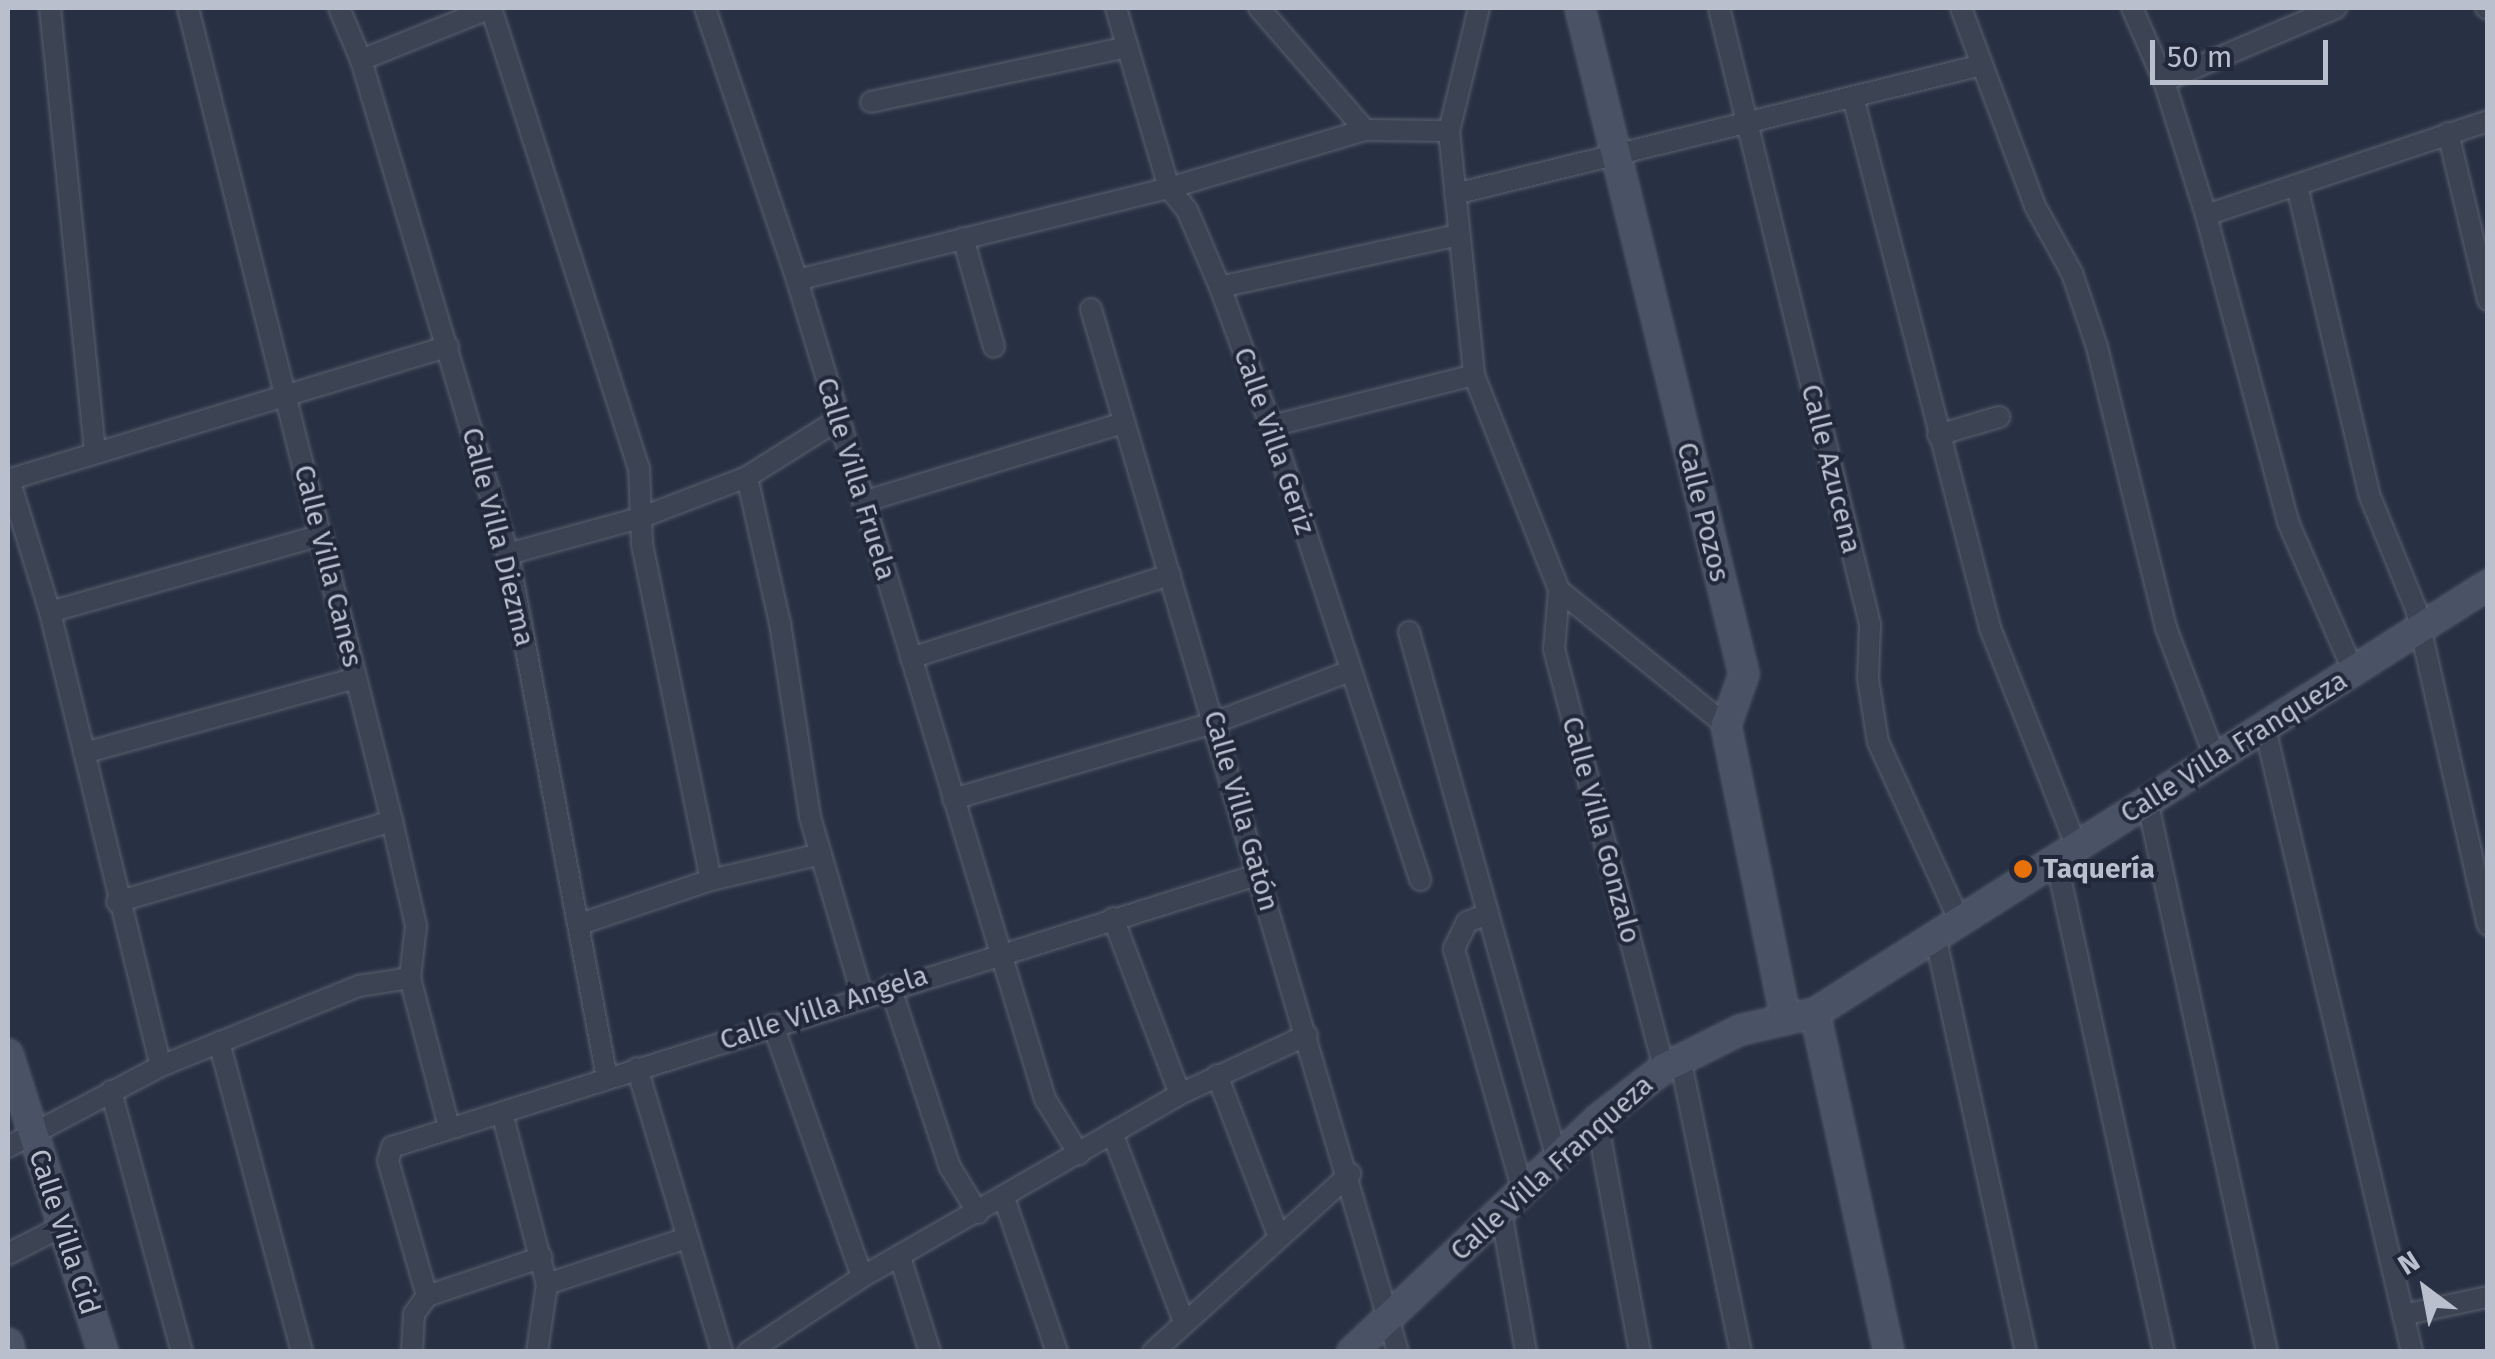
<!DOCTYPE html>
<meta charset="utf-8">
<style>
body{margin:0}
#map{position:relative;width:2495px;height:1359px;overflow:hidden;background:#283143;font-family:"Fira Sans",sans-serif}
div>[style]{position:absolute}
.roads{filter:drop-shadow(0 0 2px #5a6170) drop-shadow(0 0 2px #5a6170)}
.street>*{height:20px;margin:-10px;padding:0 10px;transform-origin:10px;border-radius:10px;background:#3c4353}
.secondary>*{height:28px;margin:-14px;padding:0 14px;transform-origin:14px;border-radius:14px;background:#4a5266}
.dots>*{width:28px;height:28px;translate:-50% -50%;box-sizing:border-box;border:5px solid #212839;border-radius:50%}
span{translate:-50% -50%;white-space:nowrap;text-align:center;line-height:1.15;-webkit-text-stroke:8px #212839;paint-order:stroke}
.street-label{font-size:28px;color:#b9bfcd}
.poi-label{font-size:28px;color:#b9bfcd;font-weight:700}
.left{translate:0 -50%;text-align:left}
.frame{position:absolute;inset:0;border:10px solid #b9bfcd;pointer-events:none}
.north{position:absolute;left:2375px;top:1239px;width:100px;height:100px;-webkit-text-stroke:8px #212839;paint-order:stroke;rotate:328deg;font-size:28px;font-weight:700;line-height:40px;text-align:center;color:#b9bfcd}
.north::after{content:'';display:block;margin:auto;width:35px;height:45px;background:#b9bfcd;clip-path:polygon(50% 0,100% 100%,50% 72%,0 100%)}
.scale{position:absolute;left:2150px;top:40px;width:178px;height:45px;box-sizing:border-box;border:5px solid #b9bfcd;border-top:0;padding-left:12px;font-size:30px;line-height:35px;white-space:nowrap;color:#b9bfcd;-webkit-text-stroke:8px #212839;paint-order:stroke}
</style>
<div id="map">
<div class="roads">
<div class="street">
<i style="left:50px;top:8px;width:444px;rotate:84.2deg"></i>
<i style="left:188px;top:8px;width:838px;rotate:75.91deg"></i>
<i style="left:392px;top:821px;width:108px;rotate:77.1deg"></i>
<i style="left:416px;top:926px;width:52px;rotate:96.6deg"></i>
<i style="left:410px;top:978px;width:154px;rotate:75.3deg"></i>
<i style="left:339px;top:8px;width:56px;rotate:67.1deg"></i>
<i style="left:361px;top:60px;width:515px;rotate:73.43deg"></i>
<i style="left:508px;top:554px;width:533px;rotate:79.3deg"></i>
<i style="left:491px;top:8px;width:483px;rotate:72.2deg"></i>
<i style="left:639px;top:468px;width:76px;rotate:87.7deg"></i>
<i style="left:642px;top:544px;width:343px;rotate:78.4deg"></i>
<i style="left:705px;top:8px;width:287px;rotate:71.3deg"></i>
<i style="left:797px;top:280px;width:856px;rotate:73.15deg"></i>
<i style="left:1045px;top:1099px;width:65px;rotate:58.3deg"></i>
<i style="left:1116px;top:8px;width:188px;rotate:73.6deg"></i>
<i style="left:1169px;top:188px;width:28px;rotate:51deg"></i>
<i style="left:1187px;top:210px;width:84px;rotate:66.8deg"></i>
<i style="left:1220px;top:287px;width:148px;rotate:69.9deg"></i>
<i style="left:1271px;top:426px;width:478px;rotate:71.8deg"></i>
<i style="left:1259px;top:8px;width:162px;rotate:49deg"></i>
<i style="left:1479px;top:8px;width:127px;rotate:103.7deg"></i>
<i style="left:1449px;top:131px;width:245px;rotate:84.1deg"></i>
<i style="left:1474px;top:375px;width:231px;rotate:68.4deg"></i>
<i style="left:1559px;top:590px;width:215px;rotate:39deg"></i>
<i style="left:1719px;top:8px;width:634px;rotate:76.23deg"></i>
<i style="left:1870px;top:624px;width:55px;rotate:92.1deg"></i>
<i style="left:1868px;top:679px;width:64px;rotate:81deg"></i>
<i style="left:1878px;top:742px;width:196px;rotate:65.5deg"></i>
<i style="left:1961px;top:8px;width:211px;rotate:69.5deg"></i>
<i style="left:2035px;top:206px;width:77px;rotate:61.1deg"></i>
<i style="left:2072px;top:273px;width:78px;rotate:71.3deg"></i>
<i style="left:2097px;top:347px;width:289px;rotate:76.2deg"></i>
<i style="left:2166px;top:628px;width:139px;rotate:69.3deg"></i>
<i style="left:2132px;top:8px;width:80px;rotate:66.3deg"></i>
<i style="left:2164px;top:81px;width:140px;rotate:72.6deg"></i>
<i style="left:2206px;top:215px;width:318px;rotate:75deg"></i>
<i style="left:2288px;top:522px;width:164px;rotate:66.3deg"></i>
<i style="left:2486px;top:8px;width:2px;rotate:27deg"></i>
<i style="left:361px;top:60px;width:140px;rotate:-21.8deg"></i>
<i style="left:2164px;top:81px;width:187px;rotate:-23deg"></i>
<i style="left:1853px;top:97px;width:548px;rotate:75.53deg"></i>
<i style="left:1990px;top:628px;width:233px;rotate:68.4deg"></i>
<i style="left:871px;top:102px;width:262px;rotate:-12.1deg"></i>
<i style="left:2448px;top:133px;width:172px;rotate:76.5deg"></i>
<i style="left:2297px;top:186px;width:316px;rotate:76.8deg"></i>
<i style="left:2369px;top:494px;width:124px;rotate:67.8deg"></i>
<i style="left:2416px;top:609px;width:324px;rotate:77.2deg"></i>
<i style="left:1455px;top:194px;width:538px;rotate:-13.75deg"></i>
<i style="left:2206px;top:215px;width:297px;rotate:-18.4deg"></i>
<i style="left:963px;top:238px;width:113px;rotate:74.1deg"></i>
<i style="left:797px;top:280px;width:383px;rotate:-13.9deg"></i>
<i style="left:1169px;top:188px;width:204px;rotate:-16.5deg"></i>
<i style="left:1365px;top:130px;width:84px;rotate:0.7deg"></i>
<i style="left:1220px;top:287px;width:244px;rotate:-12.3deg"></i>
<i style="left:1091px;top:309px;width:1087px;rotate:73.6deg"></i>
<i style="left:1271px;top:426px;width:209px;rotate:-14.1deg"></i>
<i style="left:1938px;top:435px;width:64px;rotate:-16.4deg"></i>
<i style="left:747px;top:477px;width:150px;rotate:77.3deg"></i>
<i style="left:780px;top:623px;width:196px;rotate:81.2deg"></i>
<i style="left:810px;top:817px;width:185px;rotate:73.7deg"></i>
<i style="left:9px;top:479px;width:139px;rotate:72.9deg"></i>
<i style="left:50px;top:612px;width:467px;rotate:76.3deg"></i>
<i style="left:8px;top:480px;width:460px;rotate:-16.9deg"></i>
<i style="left:863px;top:502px;width:272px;rotate:-16.9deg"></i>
<i style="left:508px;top:554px;width:137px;rotate:-15.3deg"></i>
<i style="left:640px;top:518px;width:115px;rotate:-21deg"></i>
<i style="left:747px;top:477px;width:105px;rotate:-32.2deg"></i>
<i style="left:1559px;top:590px;width:59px;rotate:94.8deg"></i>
<i style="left:1554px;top:649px;width:433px;rotate:75.3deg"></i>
<i style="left:50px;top:612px;width:283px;rotate:-15.8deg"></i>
<i style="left:1409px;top:632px;width:547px;rotate:74.31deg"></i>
<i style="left:911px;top:658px;width:272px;rotate:-17.8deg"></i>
<i style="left:2265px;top:728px;width:641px;rotate:76.74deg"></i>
<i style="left:84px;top:753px;width:282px;rotate:-15.4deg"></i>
<i style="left:953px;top:799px;width:274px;rotate:-16.3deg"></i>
<i style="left:1216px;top:722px;width:143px;rotate:-20.8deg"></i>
<i style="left:2148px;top:804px;width:561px;rotate:77.75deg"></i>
<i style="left:2056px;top:859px;width:505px;rotate:77.64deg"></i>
<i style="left:117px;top:902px;width:287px;rotate:-16.4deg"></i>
<i style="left:1487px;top:914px;width:22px;rotate:158deg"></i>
<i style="left:1467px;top:922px;width:30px;rotate:116deg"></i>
<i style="left:1454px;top:949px;width:252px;rotate:74.1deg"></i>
<i style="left:1113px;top:918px;width:188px;rotate:69.2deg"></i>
<i style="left:580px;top:924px;width:138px;rotate:-18.6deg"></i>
<i style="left:711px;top:880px;width:113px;rotate:-13.3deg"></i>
<i style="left:1935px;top:935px;width:427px;rotate:77.7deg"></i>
<i style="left:890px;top:986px;width:191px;rotate:71.7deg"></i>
<i style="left:950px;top:1167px;width:54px;rotate:58.7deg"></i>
<i style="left:773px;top:1025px;width:267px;rotate:70.5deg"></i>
<i style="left:219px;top:1042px;width:321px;rotate:75deg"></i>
<i style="left:1680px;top:1058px;width:300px;rotate:78.3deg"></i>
<i style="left:637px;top:1068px;width:296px;rotate:73.3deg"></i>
<i style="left:1217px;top:1075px;width:173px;rotate:69.1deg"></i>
<i style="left:111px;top:1091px;width:270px;rotate:74.8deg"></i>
<i style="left:502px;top:1113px;width:177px;rotate:75.3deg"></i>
<i style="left:547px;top:1284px;width:69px;rotate:98.4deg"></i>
<i style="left:1597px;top:1120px;width:236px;rotate:79.5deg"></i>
<i style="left:1113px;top:1135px;width:200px;rotate:69.2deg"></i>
<i style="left:8px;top:1147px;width:173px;rotate:-27.9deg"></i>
<i style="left:161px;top:1066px;width:214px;rotate:-22deg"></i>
<i style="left:359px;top:986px;width:52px;rotate:-8.9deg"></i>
<i style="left:1004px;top:1198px;width:163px;rotate:71deg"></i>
<i style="left:1501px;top:1211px;width:143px;rotate:79.9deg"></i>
<i style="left:8px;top:1254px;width:59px;rotate:-27deg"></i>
<i style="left:900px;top:1257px;width:100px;rotate:72.5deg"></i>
<i style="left:547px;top:1284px;width:144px;rotate:-18.2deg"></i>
<i style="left:427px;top:1296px;width:121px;rotate:-18.7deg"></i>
<i style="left:2403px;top:1315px;width:87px;rotate:-12deg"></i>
<i style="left:412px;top:1352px;width:38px;rotate:-87deg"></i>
<i style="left:414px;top:1314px;width:22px;rotate:-54deg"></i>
<i style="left:427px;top:1296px;width:141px;rotate:-106.1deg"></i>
<i style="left:388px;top:1161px;width:15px;rotate:-74deg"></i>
<i style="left:392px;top:1147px;width:907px;rotate:-17.46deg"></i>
<i style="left:748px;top:1352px;width:136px;rotate:-33.3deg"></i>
<i style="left:862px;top:1277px;width:367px;rotate:-29.9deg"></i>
<i style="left:1180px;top:1094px;width:140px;rotate:-24.9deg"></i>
<i style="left:1153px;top:1352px;width:266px;rotate:-42.1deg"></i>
</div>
<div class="secondary">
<i style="left:1580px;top:8px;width:686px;rotate:76.17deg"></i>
<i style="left:1744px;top:674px;width:54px;rotate:109.4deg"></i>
<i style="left:1726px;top:725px;width:297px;rotate:78.5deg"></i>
<i style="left:1815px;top:1013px;width:347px;rotate:77.7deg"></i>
<i style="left:8px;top:1054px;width:313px;rotate:72.3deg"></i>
<i style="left:8px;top:1343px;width:9px;rotate:77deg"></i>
<i style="left:1352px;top:1352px;width:337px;rotate:-43.4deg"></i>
<i style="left:1597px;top:1120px;width:85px;rotate:-37.8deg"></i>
<i style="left:1664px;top:1068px;width:85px;rotate:-26.6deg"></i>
<i style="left:1740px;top:1030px;width:77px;rotate:-12.8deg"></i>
<i style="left:1815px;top:1013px;width:798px;rotate:-32.45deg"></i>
</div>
</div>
<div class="dots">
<i style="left:2023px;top:869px;background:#e8710a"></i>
</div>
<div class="street-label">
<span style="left:1274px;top:441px;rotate:71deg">Calle Villa Geriz</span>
<span style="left:1831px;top:469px;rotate:76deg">Calle Azucena</span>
<span style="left:856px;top:479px;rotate:73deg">Calle Villa Fruela</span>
<span style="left:1703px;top:512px;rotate:76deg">Calle Pozos</span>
<span style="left:498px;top:537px;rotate:76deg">Calle Villa Diezma</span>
<span style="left:328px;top:566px;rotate:76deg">Calle Villa Canes</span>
<span style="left:2234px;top:747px;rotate:-32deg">Calle Villa Franqueza</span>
<span style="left:1241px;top:811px;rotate:74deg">Calle Villa Gatón</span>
<span style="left:1601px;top:830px;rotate:75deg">Calle Villa Gonzalo</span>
<span style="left:824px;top:1008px;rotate:-18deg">Calle Villa Angela</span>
<span style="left:1552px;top:1168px;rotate:-42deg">Calle Villa Franqueza</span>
<span style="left:64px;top:1232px;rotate:72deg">Calle Villa Cid</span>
</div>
<div class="poi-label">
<span class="left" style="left:2043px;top:869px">Taquería</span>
</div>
<div class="frame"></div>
<div class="north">N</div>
<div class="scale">50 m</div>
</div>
